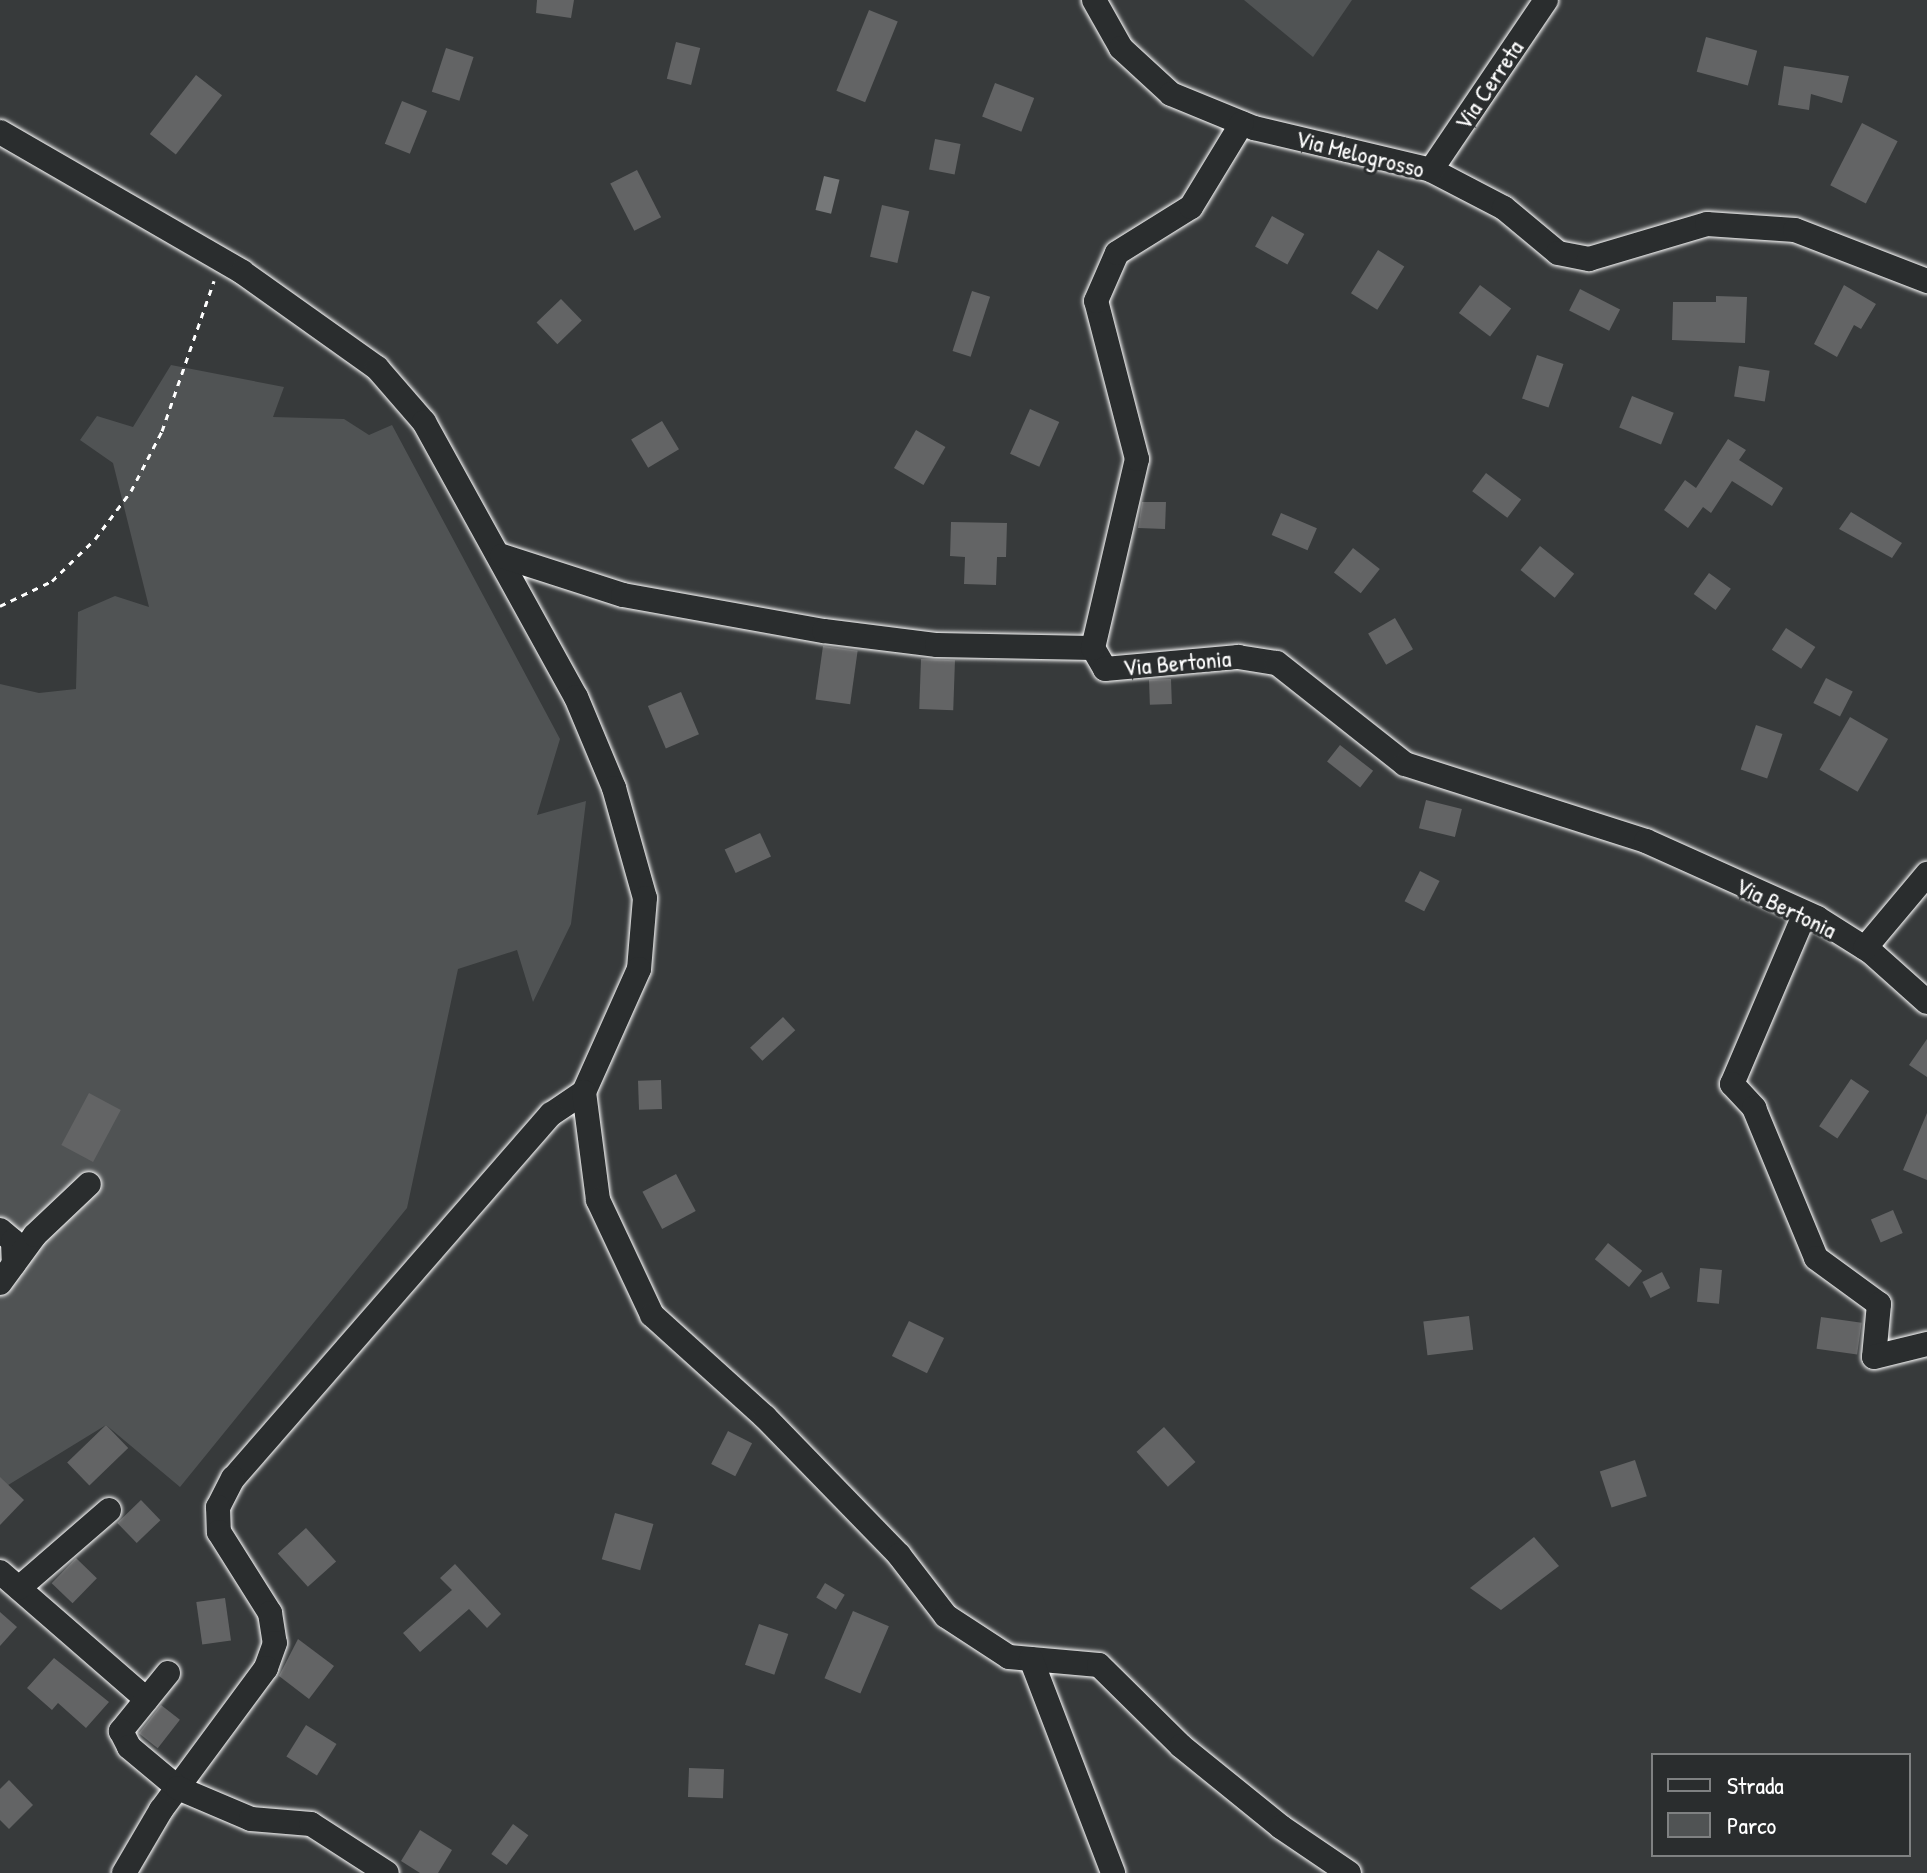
<!DOCTYPE html>
<style>
body{margin:0}
#map{position:relative;width:1927px;height:1873px;overflow:hidden;background:#373a3b;font-family:"Patrick Hand",sans-serif}
div>[style]{position:absolute}
.green>*{inset:0;background:#505354}
.water>*{inset:0;background:#767879;transform-origin:0 0}
.building>*{inset:0;background:#636465;transform-origin:0 0}
.path>*{height:3px;margin-top:-1.5px;transform-origin:0;background:repeating-linear-gradient(90deg,#fff 0 6px,transparent 0 12px)}
.roads{filter:drop-shadow(0 0 2px #fff) drop-shadow(0 0 2px #fff)}
.minor>*{height:24px;margin:-12px;padding:0 12px;transform-origin:12px;border-radius:12px;background:#2a2d2e}
span{translate:-50% -50%;white-space:nowrap;text-align:center;line-height:1.15;-webkit-text-stroke:6px #2a2d2e;paint-order:stroke}
.street-label{font-size:24px;color:#fff}
.legend{position:absolute;left:1651px;top:1753px;width:260px;height:104px;box-sizing:border-box;background:#2a2d2e;border:2px solid #7f8182;margin:0;padding:10px 14px;list-style:none;font-size:24px;color:#fff}
.legend li{display:flex;align-items:center;gap:16px;height:40px}
.legend b{width:40px;border:2px solid #7f8182}
</style>
<div id="map">
<div class="green">
<i style="clip-path:polygon(1244px 0,1352px 0,1313px 57px)"></i>
<i style="clip-path:polygon(171px 365px,284px 387px,273px 417px,344px 419px,369px 435px,392px 425px,560px 739px,537px 815px,586px 801px,571px 924px,533px 1002px,517px 950px,458px 969px,407px 1208px,180px 1487px,106px 1425px,0 1490px,0 684px,39px 693px,76px 689px,78px 612px,115px 596px,149px 607px,113px 463px,80px 440px,97px 416px,133px 427px)"></i>
</div>
<div class="water">
<i style="left:824px;top:176px;width:16px;height:35px;rotate:14deg"></i>
</div>
<div class="building">
<i style="clip-path:polygon(537px 0,574px 0,571px 18px,536px 13px)"></i>
<i style="left:869px;top:10px;width:31px;height:87px;rotate:22deg"></i>
<i style="left:1706px;top:37px;width:53px;height:36px;rotate:15deg"></i>
<i style="left:676px;top:42px;width:25px;height:38px;rotate:14deg"></i>
<i style="left:446px;top:48px;width:29px;height:46px;rotate:18deg"></i>
<i style="clip-path:polygon(1784px 66px,1849px 76px,1842px 103px,1811px 94px,1809px 110px,1778px 105px)"></i>
<i style="left:196px;top:75px;width:33px;height:75px;rotate:38deg"></i>
<i style="left:995px;top:83px;width:42px;height:36px;rotate:21deg"></i>
<i style="left:402px;top:101px;width:27px;height:46px;rotate:22deg"></i>
<i style="left:1862px;top:123px;width:40px;height:70px;rotate:27deg"></i>
<i style="left:935px;top:139px;width:26px;height:31px;rotate:11deg"></i>
<i style="left:637px;top:170px;width:53px;height:30px;rotate:63deg"></i>
<i style="left:882px;top:205px;width:28px;height:53px;rotate:13deg"></i>
<i style="left:1272px;top:216px;width:37px;height:35px;rotate:29deg"></i>
<i style="left:1378px;top:250px;width:31px;height:51px;rotate:32deg"></i>
<i style="left:1480px;top:285px;width:39px;height:35px;rotate:37deg"></i>
<i style="clip-path:polygon(1844px 285px,1876px 304px,1861px 329px,1854px 325px,1837px 357px,1814px 344px)"></i>
<i style="left:1580px;top:289px;width:45px;height:24px;rotate:27deg"></i>
<i style="left:972px;top:291px;width:19px;height:63px;rotate:18deg"></i>
<i style="clip-path:polygon(1716px 296px,1747px 297px,1745px 343px,1672px 340px,1673px 302px,1716px 302px)"></i>
<i style="left:561px;top:299px;width:30px;height:34px;rotate:46deg"></i>
<i style="left:1537px;top:355px;width:28px;height:46px;rotate:19deg"></i>
<i style="left:1739px;top:366px;width:31px;height:31px;rotate:9deg"></i>
<i style="left:1632px;top:396px;width:45px;height:34px;rotate:22deg"></i>
<i style="left:1030px;top:409px;width:32px;height:49px;rotate:24deg"></i>
<i style="left:662px;top:421px;width:33px;height:36px;rotate:59deg"></i>
<i style="left:916px;top:430px;width:34px;height:44px;rotate:30deg"></i>
<i style="clip-path:polygon(1728px 439px,1746px 450px,1739px 460px,1783px 488px,1772px 506px,1732px 481px,1711px 513px,1703px 507px,1688px 528px,1664px 510px,1685px 480px,1696px 488px)"></i>
<i style="left:1486px;top:473px;width:44px;height:23px;rotate:37deg"></i>
<i style="clip-path:polygon(1142px 502px,1166px 502px,1165px 529px,1138px 528px)"></i>
<i style="clip-path:polygon(1851px 512px,1902px 543px,1892px 558px,1839px 529px)"></i>
<i style="left:1281px;top:513px;width:39px;height:24px;rotate:23deg"></i>
<i style="clip-path:polygon(951px 522px,1007px 523px,1006px 557px,997px 557px,996px 585px,964px 584px,965px 557px,950px 556px)"></i>
<i style="left:1540px;top:546px;width:44px;height:31px;rotate:39deg"></i>
<i style="left:1353px;top:548px;width:34px;height:31px;rotate:38deg"></i>
<i style="left:1709px;top:573px;width:27px;height:26px;rotate:36deg"></i>
<i style="left:1395px;top:618px;width:36px;height:31px;rotate:60deg"></i>
<i style="left:1786px;top:628px;width:35px;height:26px;rotate:33deg"></i>
<i style="left:823px;top:646px;width:35px;height:54px;rotate:8deg"></i>
<i style="left:921px;top:659px;width:34px;height:50px;rotate:2deg"></i>
<i style="left:1826px;top:678px;width:30px;height:28px;rotate:27deg"></i>
<i style="left:1171px;top:679px;width:25px;height:22px;rotate:88deg"></i>
<i style="left:681px;top:692px;width:46px;height:36px;rotate:67deg"></i>
<i style="left:1850px;top:717px;width:44px;height:61px;rotate:30deg"></i>
<i style="left:1756px;top:725px;width:28px;height:47px;rotate:19deg"></i>
<i style="left:1340px;top:745px;width:42px;height:21px;rotate:38deg"></i>
<i style="left:1426px;top:800px;width:37px;height:29px;rotate:14deg"></i>
<i style="left:760px;top:833px;width:26px;height:39px;rotate:65deg"></i>
<i style="left:1420px;top:871px;width:22px;height:34px;rotate:27deg"></i>
<i style="left:783px;top:1017px;width:18px;height:45px;rotate:47deg"></i>
<i style="clip-path:polygon(1927px 1039px,1927px 1077px,1909px 1065px)"></i>
<i style="left:1851px;top:1079px;width:22px;height:57px;rotate:34deg"></i>
<i style="left:661px;top:1080px;width:29px;height:23px;rotate:88deg"></i>
<i style="left:89px;top:1093px;width:36px;height:59px;rotate:28deg"></i>
<i style="clip-path:polygon(1927px 1113px,1927px 1180px,1903px 1170px)"></i>
<i style="left:676px;top:1174px;width:42px;height:38px;rotate:62deg"></i>
<i style="left:1893px;top:1210px;width:25px;height:24px;rotate:67deg"></i>
<i style="left:1608px;top:1243px;width:44px;height:21px;rotate:39deg"></i>
<i style="left:1700px;top:1268px;width:22px;height:34px;rotate:5deg"></i>
<i style="left:1662px;top:1272px;width:18px;height:22px;rotate:63deg"></i>
<i style="left:1469px;top:1316px;width:34px;height:46px;rotate:83deg"></i>
<i style="left:1821px;top:1317px;width:41px;height:32px;rotate:8deg"></i>
<i style="left:909px;top:1321px;width:39px;height:39px;rotate:26deg"></i>
<i style="left:106px;top:1425px;width:32px;height:54px;rotate:46deg"></i>
<i style="left:1164px;top:1427px;width:47px;height:37px;rotate:48deg"></i>
<i style="left:728px;top:1431px;width:27px;height:37px;rotate:27deg"></i>
<i style="left:1635px;top:1460px;width:38px;height:37px;rotate:72deg"></i>
<i style="clip-path:polygon(0 1477px,24px 1500px,0 1525px)"></i>
<i style="left:141px;top:1500px;width:28px;height:33px;rotate:46deg"></i>
<i style="left:615px;top:1513px;width:40px;height:48px;rotate:16deg"></i>
<i style="left:306px;top:1528px;width:45px;height:38px;rotate:48deg"></i>
<i style="clip-path:polygon(1534px 1537px,1559px 1566px,1501px 1610px,1470px 1588px)"></i>
<i style="left:76px;top:1558px;width:29px;height:35px;rotate:44deg"></i>
<i style="clip-path:polygon(455px 1564px,501px 1614px,487px 1628px,469px 1609px,420px 1652px,403px 1633px,452px 1590px,440px 1578px)"></i>
<i style="left:825px;top:1583px;width:23px;height:17px;rotate:31deg"></i>
<i style="left:225px;top:1598px;width:43px;height:29px;rotate:82deg"></i>
<i style="left:853px;top:1611px;width:39px;height:73px;rotate:23deg"></i>
<i style="clip-path:polygon(0 1612px,17px 1627px,0 1646px)"></i>
<i style="left:759px;top:1624px;width:31px;height:43px;rotate:19deg"></i>
<i style="clip-path:polygon(298px 1639px,334px 1666px,309px 1699px,279px 1676px)"></i>
<i style="clip-path:polygon(54px 1658px,109px 1702px,86px 1728px,58px 1703px,52px 1710px,27px 1688px)"></i>
<i style="left:161px;top:1705px;width:24px;height:36px;rotate:38deg"></i>
<i style="left:306px;top:1725px;width:36px;height:37px;rotate:32deg"></i>
<i style="left:689px;top:1768px;width:35px;height:29px;rotate:2deg"></i>
<i style="clip-path:polygon(9px 1780px,33px 1805px,9px 1829px,0 1820px,0 1789px)"></i>
<i style="left:513px;top:1824px;width:19px;height:37px;rotate:36deg"></i>
<i style="clip-path:polygon(420px 1830px,452px 1850px,438px 1873px,420px 1873px,401px 1861px)"></i>
</div>
<div class="path">
<i style="left:0;top:606px;width:58px;rotate:-25.7deg"></i>
<i style="left:52px;top:581px;width:60px;rotate:-44.3deg"></i>
<i style="left:95px;top:539px;width:60px;rotate:-53.1deg"></i>
<i style="left:131px;top:491px;width:68px;rotate:-62.7deg"></i>
<i style="left:162px;top:431px;width:159px;rotate:-70.9deg"></i>
</div>
<div class="roads">
<div class="minor">
<i style="left:1094px;top:0;width:55px;rotate:60.6deg"></i>
<i style="left:1121px;top:48px;width:68px;rotate:42.6deg"></i>
<i style="left:1171px;top:94px;width:90px;rotate:22.3deg"></i>
<i style="left:1254px;top:128px;width:182px;rotate:13.3deg"></i>
<i style="left:1431px;top:170px;width:82px;rotate:27.5deg"></i>
<i style="left:1504px;top:208px;width:70px;rotate:39.8deg"></i>
<i style="left:1558px;top:253px;width:32px;rotate:11deg"></i>
<i style="left:1589px;top:259px;width:123px;rotate:-16.5deg"></i>
<i style="left:1707px;top:224px;width:88px;rotate:3.9deg"></i>
<i style="left:1795px;top:230px;width:142px;rotate:21.1deg"></i>
<i style="left:0;top:132px;width:280px;rotate:30deg"></i>
<i style="left:242px;top:272px;width:166px;rotate:35.4deg"></i>
<i style="left:377px;top:368px;width:72px;rotate:49deg"></i>
<i style="left:424px;top:422px;width:314px;rotate:61.1deg"></i>
<i style="left:576px;top:697px;width:99px;rotate:67.3deg"></i>
<i style="left:614px;top:788px;width:114px;rotate:74.3deg"></i>
<i style="left:645px;top:898px;width:71px;rotate:94.8deg"></i>
<i style="left:639px;top:969px;width:135px;rotate:114.1deg"></i>
<i style="left:584px;top:1092px;width:40px;rotate:146deg"></i>
<i style="left:551px;top:1114px;width:483px;rotate:131.1deg"></i>
<i style="left:233px;top:1478px;width:33px;rotate:117deg"></i>
<i style="left:218px;top:1507px;width:25px;rotate:88deg"></i>
<i style="left:219px;top:1532px;width:96px;rotate:57.8deg"></i>
<i style="left:270px;top:1613px;width:30px;rotate:81deg"></i>
<i style="left:275px;top:1643px;width:27px;rotate:110deg"></i>
<i style="left:266px;top:1668px;width:177px;rotate:126.5deg"></i>
<i style="left:161px;top:1810px;width:73px;rotate:120.4deg"></i>
<i style="left:1431px;top:170px;width:205px;rotate:-55.9deg"></i>
<i style="left:502px;top:556px;width:127px;rotate:17.9deg"></i>
<i style="left:623px;top:595px;width:204px;rotate:10.2deg"></i>
<i style="left:824px;top:631px;width:114px;rotate:7.1deg"></i>
<i style="left:937px;top:645px;width:156px;rotate:1.1deg"></i>
<i style="left:1093px;top:648px;width:24px;rotate:60deg"></i>
<i style="left:1105px;top:669px;width:134px;rotate:-5.2deg"></i>
<i style="left:1238px;top:657px;width:39px;rotate:9deg"></i>
<i style="left:1277px;top:663px;width:163px;rotate:38.3deg"></i>
<i style="left:1405px;top:764px;width:253px;rotate:17.7deg"></i>
<i style="left:1646px;top:841px;width:188px;rotate:24.2deg"></i>
<i style="left:1817px;top:918px;width:64px;rotate:32.2deg"></i>
<i style="left:1871px;top:952px;width:75px;rotate:41.8deg"></i>
<i style="left:1093px;top:648px;width:194px;rotate:-76.9deg"></i>
<i style="left:1137px;top:459px;width:163px;rotate:-104.5deg"></i>
<i style="left:1096px;top:301px;width:52px;rotate:-66.4deg"></i>
<i style="left:1117px;top:253px;width:87px;rotate:-31.9deg"></i>
<i style="left:1191px;top:207px;width:98px;rotate:-58.7deg"></i>
<i style="left:1805px;top:913px;width:186px;rotate:113.1deg"></i>
<i style="left:1732px;top:1084px;width:33px;rotate:47deg"></i>
<i style="left:1754px;top:1108px;width:162px;rotate:67.5deg"></i>
<i style="left:1816px;top:1258px;width:78px;rotate:36.1deg"></i>
<i style="left:1879px;top:1304px;width:53px;rotate:95.4deg"></i>
<i style="left:1874px;top:1357px;width:55px;rotate:-13.8deg"></i>
<i style="left:1865px;top:948px;width:97px;rotate:-50deg"></i>
<i style="left:584px;top:1092px;width:109px;rotate:82.6deg"></i>
<i style="left:598px;top:1200px;width:127px;rotate:64.8deg"></i>
<i style="left:652px;top:1315px;width:152px;rotate:42.1deg"></i>
<i style="left:765px;top:1417px;width:192px;rotate:45.8deg"></i>
<i style="left:899px;top:1555px;width:77px;rotate:52.4deg"></i>
<i style="left:946px;top:1616px;width:75px;rotate:33.1deg"></i>
<i style="left:1009px;top:1657px;width:90px;rotate:5.1deg"></i>
<i style="left:1099px;top:1665px;width:115px;rotate:44.6deg"></i>
<i style="left:1181px;top:1746px;width:129px;rotate:39deg"></i>
<i style="left:1281px;top:1827px;width:82px;rotate:34.1deg"></i>
<i style="left:0;top:1230px;width:17px;rotate:40deg"></i>
<i style="left:13px;top:1241px;width:23px;rotate:88deg"></i>
<i style="left:0;top:1283px;width:59px;rotate:-53.9deg"></i>
<i style="left:35px;top:1235px;width:74px;rotate:-43.4deg"></i>
<i style="left:0;top:1572px;width:194px;rotate:41deg"></i>
<i style="left:19px;top:1588px;width:119px;rotate:-40.9deg"></i>
<i style="left:1031px;top:1659px;width:229px;rotate:69deg"></i>
<i style="left:168px;top:1673px;width:75px;rotate:129deg"></i>
<i style="left:121px;top:1731px;width:18px;rotate:63deg"></i>
<i style="left:129px;top:1747px;width:64px;rotate:39.9deg"></i>
<i style="left:178px;top:1788px;width:79px;rotate:23deg"></i>
<i style="left:251px;top:1819px;width:60px;rotate:4.8deg"></i>
<i style="left:311px;top:1824px;width:90px;rotate:32.8deg"></i>
</div>
</div>
<div class="street-label">
<span style="left:1489px;top:85px;rotate:-56deg">Via Cerreta</span>
<span style="left:1360px;top:154px;rotate:14deg">Via Melogrosso</span>
<span style="left:1177px;top:663px;rotate:-5deg">Via Bertonia</span>
<span style="left:1786px;top:908px;rotate:26deg">Via Bertonia</span>
</div>
<ul class="legend">
<li><b style="height:10px;background:#2a2d2e"></b>Strada</li>
<li><b style="height:22px;background:#505354"></b>Parco</li>
</ul>
</div>
